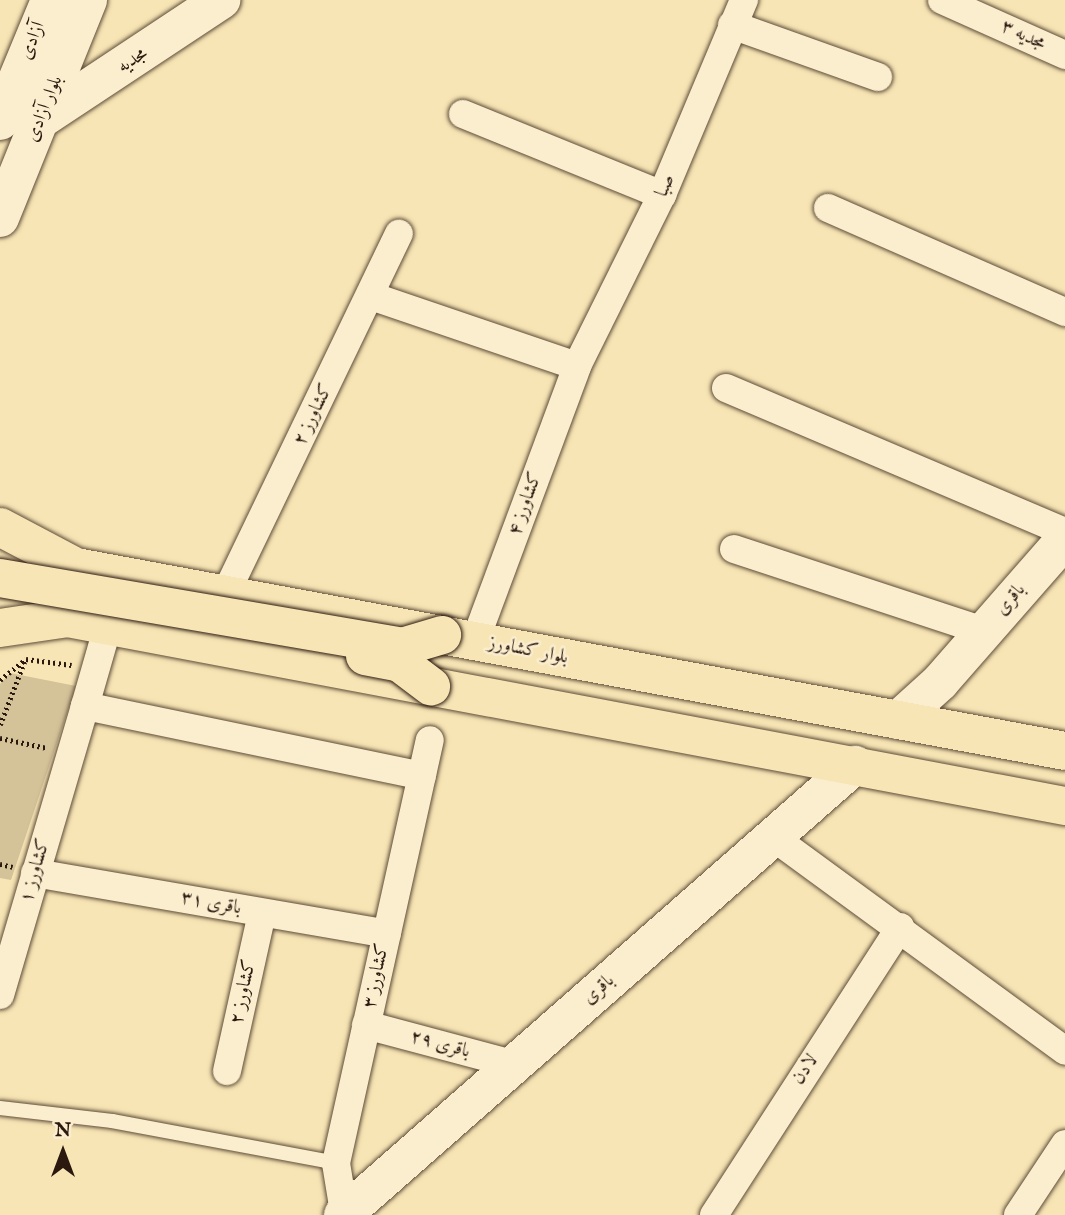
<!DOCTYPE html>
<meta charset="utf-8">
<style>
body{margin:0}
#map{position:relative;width:1065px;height:1215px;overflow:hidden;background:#f7e5b5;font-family:"IM FELL English",Amiri,serif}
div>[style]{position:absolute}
.green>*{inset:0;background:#d4c299}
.path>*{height:4.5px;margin-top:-2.25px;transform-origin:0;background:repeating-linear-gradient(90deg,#2b190f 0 2px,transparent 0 5.5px)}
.roads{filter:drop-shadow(0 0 2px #5e4c38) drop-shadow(0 0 2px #5e4c38)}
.lane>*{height:14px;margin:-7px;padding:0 7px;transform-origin:7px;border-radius:7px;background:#faeecf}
.street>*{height:28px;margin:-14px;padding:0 14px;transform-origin:14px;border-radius:14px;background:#faeecf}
.secondary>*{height:38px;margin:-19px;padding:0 19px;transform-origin:19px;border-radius:19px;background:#faeecf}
.primary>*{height:38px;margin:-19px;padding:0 19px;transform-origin:19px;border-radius:19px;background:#f7e5b5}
.bridges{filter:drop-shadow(0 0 2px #2b190f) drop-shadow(0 0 2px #2b190f)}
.primary-bridge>*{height:38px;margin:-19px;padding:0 19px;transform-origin:19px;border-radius:19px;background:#f7e5b5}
span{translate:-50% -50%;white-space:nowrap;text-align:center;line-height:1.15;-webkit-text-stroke:5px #faeecf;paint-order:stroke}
.street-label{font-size:19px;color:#2b190f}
.north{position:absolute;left:28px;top:1117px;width:70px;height:70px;-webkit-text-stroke:5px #faeecf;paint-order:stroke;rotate:0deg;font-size:19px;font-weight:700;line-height:28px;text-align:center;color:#2b190f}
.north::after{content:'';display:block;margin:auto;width:24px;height:32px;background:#2b190f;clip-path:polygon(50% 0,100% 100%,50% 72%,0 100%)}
</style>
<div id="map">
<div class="green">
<i style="clip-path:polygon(10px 673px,76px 686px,11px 880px,0 878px,0 684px)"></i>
</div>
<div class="path">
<i style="left:0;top:680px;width:33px;rotate:-39deg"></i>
<i style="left:26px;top:659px;width:46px;rotate:7.4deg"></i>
<i style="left:0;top:725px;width:70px;rotate:-69deg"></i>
<i style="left:0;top:738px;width:48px;rotate:12deg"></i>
<i style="left:0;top:864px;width:13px;rotate:13deg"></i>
</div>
<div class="roads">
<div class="lane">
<i style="left:0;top:1108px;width:113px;rotate:6.6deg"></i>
<i style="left:112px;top:1121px;width:228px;rotate:10.6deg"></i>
</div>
<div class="street">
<i style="left:942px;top:0;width:135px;rotate:24.1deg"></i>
<i style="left:732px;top:25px;width:155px;rotate:19.6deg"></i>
<i style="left:463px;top:114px;width:215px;rotate:22.1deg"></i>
<i style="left:828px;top:208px;width:259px;rotate:23.7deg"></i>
<i style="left:374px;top:297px;width:214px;rotate:18.8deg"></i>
<i style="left:726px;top:388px;width:368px;rotate:23deg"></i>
<i style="left:734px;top:549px;width:263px;rotate:18.2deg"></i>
<i style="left:225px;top:595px;width:401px;rotate:-64.3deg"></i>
<i style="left:475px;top:641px;width:293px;rotate:-69.6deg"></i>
<i style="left:577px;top:366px;width:191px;rotate:-63.6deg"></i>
<i style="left:662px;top:195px;width:212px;rotate:-67.2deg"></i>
<i style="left:85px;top:706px;width:83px;rotate:-74deg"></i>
<i style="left:773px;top:837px;width:362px;rotate:36.2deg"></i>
<i style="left:35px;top:873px;width:357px;rotate:9.8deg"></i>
<i style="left:0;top:995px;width:301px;rotate:-73.6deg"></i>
<i style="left:85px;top:706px;width:344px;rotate:11.7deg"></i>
<i style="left:366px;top:1025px;width:152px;rotate:14.9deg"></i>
<i style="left:227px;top:1071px;width:162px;rotate:-77.5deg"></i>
<i style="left:344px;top:1212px;width:50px;rotate:-99.3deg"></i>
<i style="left:336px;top:1163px;width:433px;rotate:-77.5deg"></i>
<i style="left:714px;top:1215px;width:343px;rotate:-57.1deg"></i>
<i style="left:1018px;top:1215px;width:85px;rotate:-56.5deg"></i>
</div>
<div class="secondary">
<i style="left:43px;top:118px;width:214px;rotate:-33.5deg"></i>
<i style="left:0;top:121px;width:131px;rotate:-67.5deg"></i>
<i style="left:0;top:218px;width:235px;rotate:-68deg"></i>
<i style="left:898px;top:720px;width:57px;rotate:-42.1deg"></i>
<i style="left:940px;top:682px;width:190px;rotate:-48.8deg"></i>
<i style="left:343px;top:1215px;width:682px;rotate:-41.31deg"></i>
</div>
<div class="primary">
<i style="left:0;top:527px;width:86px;rotate:27.8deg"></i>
<i style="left:76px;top:567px;width:1006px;rotate:10.54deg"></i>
<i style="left:0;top:628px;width:69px;rotate:-8.4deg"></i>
<i style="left:68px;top:618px;width:1015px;rotate:10.68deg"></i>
</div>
</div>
<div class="bridges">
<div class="primary-bridge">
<i style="left:0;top:578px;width:408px;rotate:9.7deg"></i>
<i style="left:402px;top:647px;width:42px;rotate:-16.7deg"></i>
<i style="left:365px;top:656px;width:36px;rotate:11deg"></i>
<i style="left:400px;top:663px;width:39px;rotate:37deg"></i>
</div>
</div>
<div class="street-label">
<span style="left:1023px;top:36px;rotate:24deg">مجدیه ۳</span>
<span style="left:33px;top:41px;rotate:-68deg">آزادی</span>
<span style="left:133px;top:61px;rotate:-32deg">مجدیه</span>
<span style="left:45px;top:109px;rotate:-68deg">بلوار آزادی</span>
<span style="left:666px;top:186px;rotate:-67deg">صبا</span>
<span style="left:314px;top:415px;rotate:-64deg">کشاورز ۲</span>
<span style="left:526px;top:504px;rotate:-70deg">کشاورز ۴</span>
<span style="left:1011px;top:600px;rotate:-49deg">باقری</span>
<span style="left:528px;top:651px;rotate:11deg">بلوار کشاورز</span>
<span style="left:36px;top:871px;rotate:-74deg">کشاورز ۱</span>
<span style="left:211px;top:904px;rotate:10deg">باقری ۳۱</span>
<span style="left:377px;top:976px;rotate:-78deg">کشاورز ۳</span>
<span style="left:599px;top:990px;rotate:-41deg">باقری</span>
<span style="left:244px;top:992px;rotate:-78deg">کشاورز ۲</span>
<span style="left:440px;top:1045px;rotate:15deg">باقری ۲۹</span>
<span style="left:806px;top:1070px;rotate:-57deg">لادن</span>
</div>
<div class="north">N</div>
</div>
